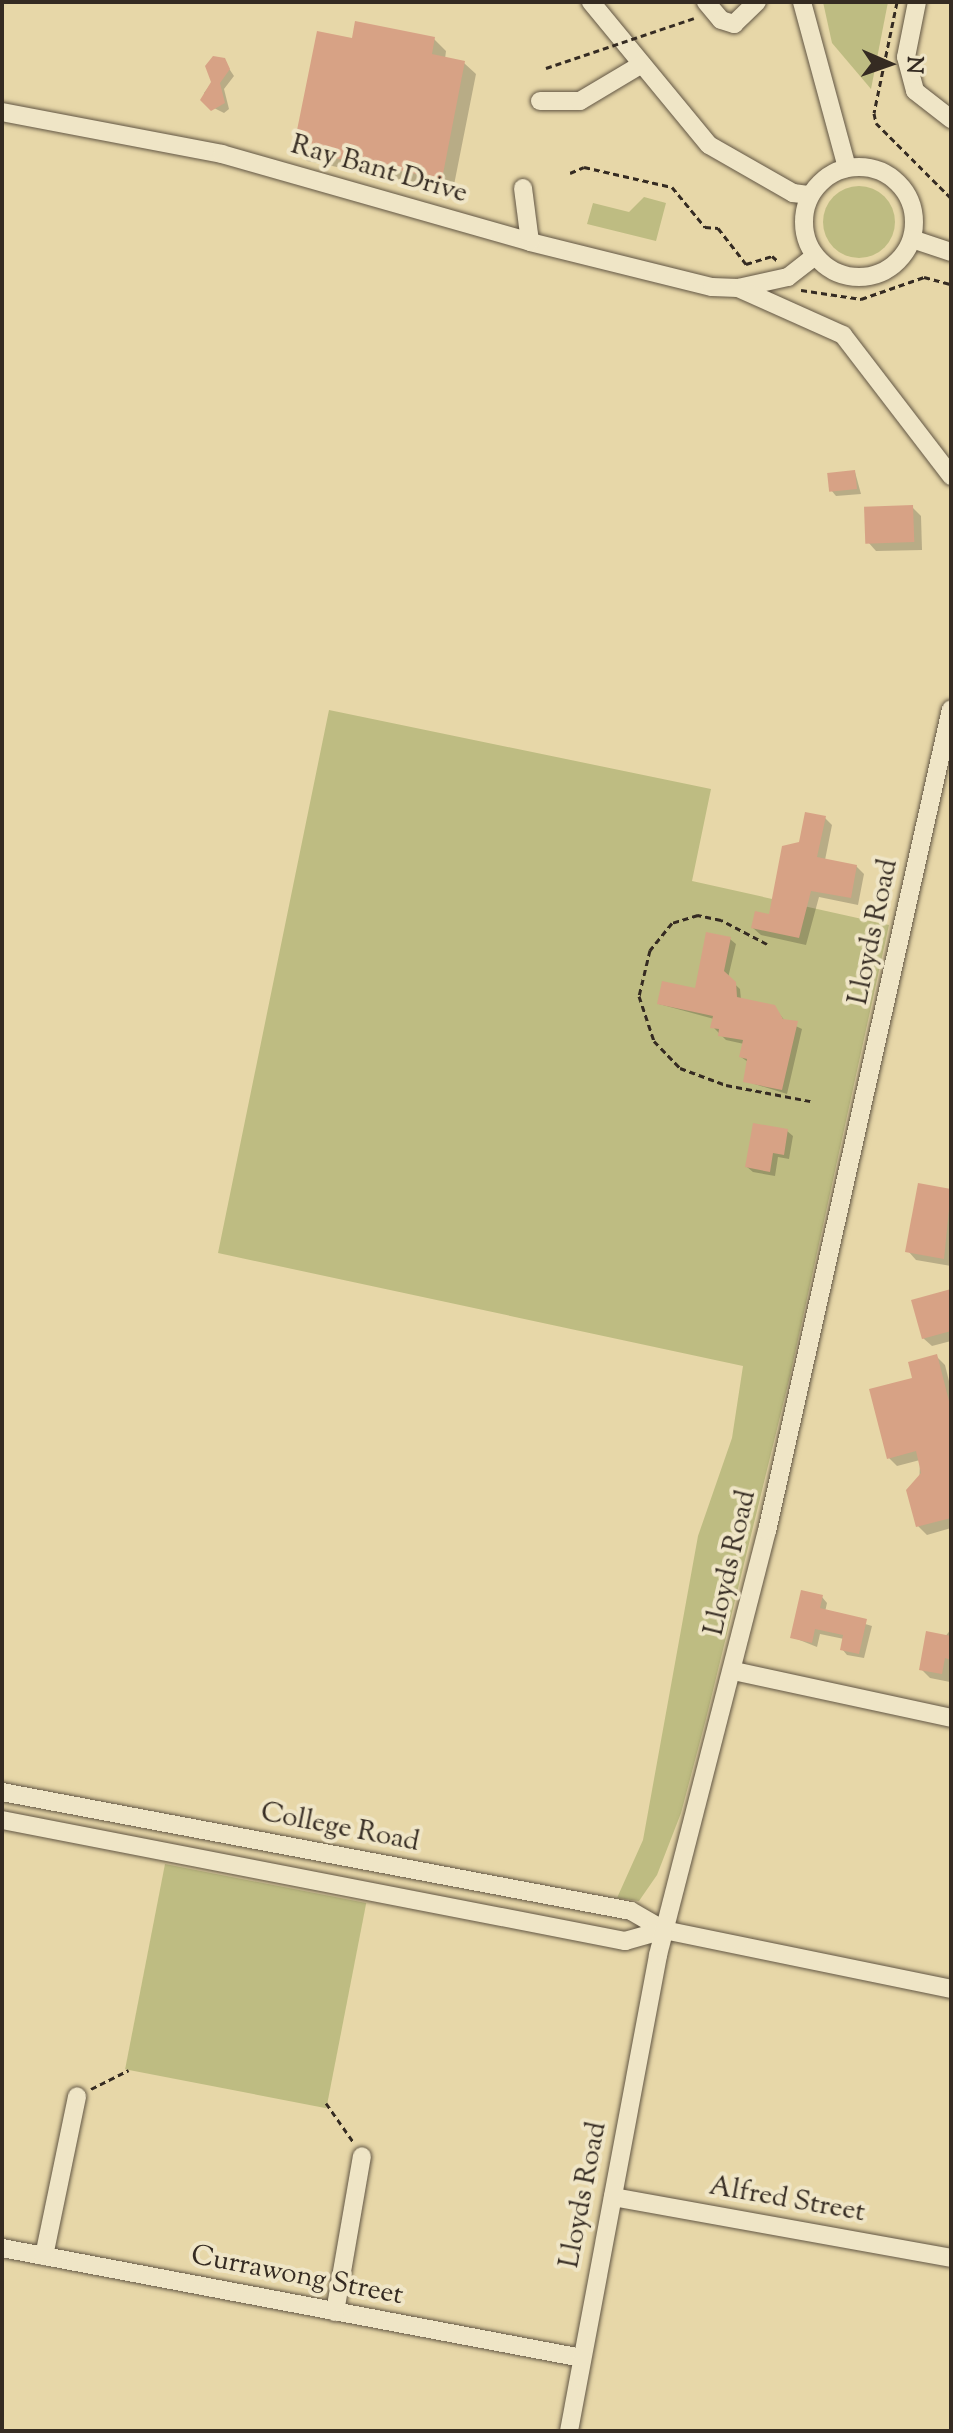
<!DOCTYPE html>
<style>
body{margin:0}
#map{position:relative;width:953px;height:2433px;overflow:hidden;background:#e7d7a8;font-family:"Sorts Mill Goudy",serif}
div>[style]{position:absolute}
.green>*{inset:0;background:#bebc82;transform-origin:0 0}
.round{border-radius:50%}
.shadow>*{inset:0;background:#0003}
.building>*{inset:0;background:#d7a285;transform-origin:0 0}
.path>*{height:3px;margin-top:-1.5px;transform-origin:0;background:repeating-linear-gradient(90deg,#352b22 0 6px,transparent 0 10px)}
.roads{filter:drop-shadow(0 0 2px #625644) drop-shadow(0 0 2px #625644)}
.minor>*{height:18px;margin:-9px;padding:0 9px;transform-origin:9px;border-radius:9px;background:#efe5c6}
.minor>.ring{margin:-9px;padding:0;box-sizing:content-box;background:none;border:18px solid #efe5c6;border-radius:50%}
.path-bridge>*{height:3px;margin-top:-1.5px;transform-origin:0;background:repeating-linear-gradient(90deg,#352b22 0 6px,transparent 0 10px)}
span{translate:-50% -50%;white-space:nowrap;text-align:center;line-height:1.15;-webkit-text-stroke:8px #efe5c6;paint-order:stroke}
.street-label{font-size:28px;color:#352b22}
.frame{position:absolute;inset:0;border:4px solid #352b22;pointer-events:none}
.north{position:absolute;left:849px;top:24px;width:80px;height:80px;-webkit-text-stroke:6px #efe5c6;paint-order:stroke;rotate:92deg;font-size:22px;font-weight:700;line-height:32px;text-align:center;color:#352b22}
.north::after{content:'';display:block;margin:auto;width:28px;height:36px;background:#352b22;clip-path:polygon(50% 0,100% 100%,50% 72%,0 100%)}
</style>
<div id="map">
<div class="green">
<i style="clip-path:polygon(823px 2px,888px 2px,871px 89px,832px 43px)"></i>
<i class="round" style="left:823px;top:186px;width:72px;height:72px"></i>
<i style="clip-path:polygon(644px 197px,666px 203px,656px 241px,587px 224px,593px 203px,629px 212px)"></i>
<i style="clip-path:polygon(329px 710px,711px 789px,692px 881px,889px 925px,790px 1376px,706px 1719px,681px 1813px,657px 1875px,639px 1901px,617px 1898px,643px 1840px,698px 1536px,732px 1438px,743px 1366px,218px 1253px)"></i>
<i style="left:165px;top:1864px;width:205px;height:209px;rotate:11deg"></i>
</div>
<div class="shadow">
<i style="clip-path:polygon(434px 39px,446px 51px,445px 59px,464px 63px,476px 74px,453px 190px,307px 161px,296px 149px,353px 40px)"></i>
<i style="clip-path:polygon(226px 64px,234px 76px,224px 89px,229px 109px,224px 113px,204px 103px,204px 93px)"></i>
<i style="clip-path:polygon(855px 472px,861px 494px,836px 496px,831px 490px)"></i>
<i style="clip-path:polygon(912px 507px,921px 516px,922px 550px,876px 551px,868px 542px)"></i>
<i style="clip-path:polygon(825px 818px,832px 825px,825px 860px,856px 866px,864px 874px,858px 905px,819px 897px,806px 945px,761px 935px,753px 928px,770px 916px,801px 844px)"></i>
<i style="clip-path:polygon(730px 939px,736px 944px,728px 978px,740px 989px,741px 1000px,774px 1007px,785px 1021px,802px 1029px,787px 1094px,745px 1081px,748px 1062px,741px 1057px,744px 1044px,726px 1040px,713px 1027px,714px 1019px,659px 1004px,697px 991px)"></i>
<i style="clip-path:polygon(787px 1131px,793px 1136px,789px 1159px,778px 1157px,775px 1176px,753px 1172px,747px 1167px)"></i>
<i style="clip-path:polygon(920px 1185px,951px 1191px,951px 1266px,916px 1260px,908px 1251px)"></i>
<i style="clip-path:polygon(951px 1291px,951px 1341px,932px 1346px,923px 1338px)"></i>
<i style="clip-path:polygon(936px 1356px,945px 1365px,951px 1389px,951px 1528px,927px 1535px,918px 1526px,920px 1460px,897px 1466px,889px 1458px,914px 1379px)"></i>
<i style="clip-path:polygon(822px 1597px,827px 1603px,825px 1612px,872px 1626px,864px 1658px,847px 1655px,842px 1649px,844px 1639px,820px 1634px,817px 1647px,792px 1637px)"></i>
<i style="clip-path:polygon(951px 1629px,950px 1682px,930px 1678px,921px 1669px)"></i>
</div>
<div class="building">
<i style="clip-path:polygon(355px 21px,435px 37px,432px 54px,465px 61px,442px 179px,293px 150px,317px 31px,352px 38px)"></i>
<i style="clip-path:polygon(213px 56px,225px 58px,230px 69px,220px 83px,225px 103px,211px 111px,200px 100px,211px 82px,205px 66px)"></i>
<i style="left:855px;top:470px;width:19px;height:28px;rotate:84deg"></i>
<i style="left:913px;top:505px;width:37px;height:49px;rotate:88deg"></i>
<i style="clip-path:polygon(805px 812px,826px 816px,817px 857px,857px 865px,851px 898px,811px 891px,799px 938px,751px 928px,755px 911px,769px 914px,782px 846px,799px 842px)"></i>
<i style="clip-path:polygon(706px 932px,731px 937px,724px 971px,736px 982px,737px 997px,775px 1005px,783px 1019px,798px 1021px,782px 1090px,743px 1082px,747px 1059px,739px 1057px,743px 1040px,718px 1036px,719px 1029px,710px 1028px,713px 1016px,657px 1004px,662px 981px,695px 988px)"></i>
<i style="clip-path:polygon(753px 1123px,788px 1129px,784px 1155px,773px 1153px,770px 1172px,745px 1167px)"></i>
<i style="clip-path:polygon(918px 1183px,951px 1189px,944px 1259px,905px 1252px)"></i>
<i style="clip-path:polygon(951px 1289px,951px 1331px,922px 1339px,911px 1300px)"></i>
<i style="clip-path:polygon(937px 1354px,951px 1409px,951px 1518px,916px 1527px,906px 1490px,921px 1473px,916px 1451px,887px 1459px,869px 1389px,912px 1378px,908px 1362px)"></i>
<i style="clip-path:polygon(801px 1590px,823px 1595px,820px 1608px,867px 1619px,859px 1654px,840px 1650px,843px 1635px,815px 1629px,812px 1643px,790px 1638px)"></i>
<i style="clip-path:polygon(926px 1631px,951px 1636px,951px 1660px,945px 1658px,942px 1674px,919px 1670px)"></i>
</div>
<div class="path">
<i style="left:897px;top:2px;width:113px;rotate:101.7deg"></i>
<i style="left:874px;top:113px;width:10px;rotate:79deg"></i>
<i style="left:876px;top:123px;width:106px;rotate:45deg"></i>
<i style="left:570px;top:173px;width:15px;rotate:-23deg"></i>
<i style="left:584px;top:167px;width:90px;rotate:12.8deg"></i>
<i style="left:672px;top:187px;width:52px;rotate:50.5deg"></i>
<i style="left:705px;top:227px;width:13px;rotate:4deg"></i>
<i style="left:718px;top:228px;width:46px;rotate:52.1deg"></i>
<i style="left:746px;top:264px;width:27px;rotate:-17deg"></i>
<i style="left:772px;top:256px;width:9px;rotate:41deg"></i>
<i style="left:801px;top:290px;width:61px;rotate:8.5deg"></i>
<i style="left:861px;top:299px;width:67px;rotate:-19.2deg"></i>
<i style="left:924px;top:277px;width:28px;rotate:15deg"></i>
<i style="left:767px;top:944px;width:52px;rotate:-152.4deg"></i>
<i style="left:721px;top:920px;width:24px;rotate:-168deg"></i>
<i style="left:698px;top:915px;width:27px;rotate:163deg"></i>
<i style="left:672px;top:923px;width:35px;rotate:129deg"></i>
<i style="left:650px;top:950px;width:47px;rotate:103.4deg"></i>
<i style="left:639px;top:996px;width:47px;rotate:71.6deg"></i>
<i style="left:654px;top:1041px;width:37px;rotate:46deg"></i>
<i style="left:680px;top:1068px;width:49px;rotate:20.3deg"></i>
<i style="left:726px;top:1085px;width:86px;rotate:10.8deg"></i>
<i style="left:91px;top:2089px;width:42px;rotate:-26.6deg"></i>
<i style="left:326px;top:2103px;width:49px;rotate:55deg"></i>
</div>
<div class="roads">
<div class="minor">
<i style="left:591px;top:2px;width:185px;rotate:50.5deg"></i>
<i style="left:709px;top:145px;width:97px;rotate:29.7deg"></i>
<i style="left:793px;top:193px;width:17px;rotate:7deg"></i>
<i style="left:706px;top:2px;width:23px;rotate:50deg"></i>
<i style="left:721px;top:20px;width:14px;rotate:17deg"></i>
<i style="left:734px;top:24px;width:32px;rotate:-44deg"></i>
<i style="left:802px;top:2px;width:172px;rotate:74.8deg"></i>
<i style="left:917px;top:2px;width:56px;rotate:101.3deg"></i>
<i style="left:906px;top:57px;width:35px;rotate:75deg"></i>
<i style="left:915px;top:91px;width:46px;rotate:37.9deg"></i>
<i style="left:540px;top:101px;width:40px"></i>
<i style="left:580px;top:101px;width:72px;rotate:-30.8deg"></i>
<i style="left:2px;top:112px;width:224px;rotate:10.8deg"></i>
<i style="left:222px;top:154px;width:320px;rotate:15.9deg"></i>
<i style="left:530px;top:242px;width:187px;rotate:13.9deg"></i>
<i style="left:712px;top:287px;width:26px;rotate:2deg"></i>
<i style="left:738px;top:288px;width:51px;rotate:-12.4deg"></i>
<i style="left:788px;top:277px;width:34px;rotate:-38deg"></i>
<i class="ring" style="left:804px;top:167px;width:92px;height:92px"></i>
<i style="left:523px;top:188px;width:54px;rotate:82.6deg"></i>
<i style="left:912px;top:239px;width:41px;rotate:18.4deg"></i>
<i style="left:738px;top:288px;width:115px;rotate:24.1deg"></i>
<i style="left:843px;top:335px;width:178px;rotate:52.5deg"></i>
<i style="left:734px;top:1671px;width:222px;rotate:12.2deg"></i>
<i style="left:2px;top:1792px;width:640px;rotate:10.71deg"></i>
<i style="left:631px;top:1911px;width:38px;rotate:30deg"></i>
<i style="left:664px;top:1930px;width:293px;rotate:11.6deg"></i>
<i style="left:2px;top:1820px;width:635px;rotate:10.99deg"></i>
<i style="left:625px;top:1941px;width:41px;rotate:-15.8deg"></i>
<i style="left:613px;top:2197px;width:343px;rotate:10.2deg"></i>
<i style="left:2px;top:2248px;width:590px;rotate:10.74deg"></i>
<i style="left:44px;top:2256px;width:163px;rotate:-78.3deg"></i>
<i style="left:335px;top:2312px;width:158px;rotate:-80.2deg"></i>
<i style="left:569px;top:2431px;width:484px;rotate:-79.4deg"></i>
<i style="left:658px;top:1955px;width:438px;rotate:-75.6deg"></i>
<i style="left:767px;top:1531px;width:842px;rotate:-77.38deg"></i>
</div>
</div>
<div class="path-bridge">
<i style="left:546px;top:68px;width:157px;rotate:-18.6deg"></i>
</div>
<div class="street-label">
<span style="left:379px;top:170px;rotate:16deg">Ray Bant Drive</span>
<span style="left:874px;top:932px;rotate:-78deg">Lloyds Road</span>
<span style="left:731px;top:1563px;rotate:-77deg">Lloyds Road</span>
<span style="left:340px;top:1828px;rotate:11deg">College Road</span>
<span style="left:584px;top:2195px;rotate:-79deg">Lloyds Road</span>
<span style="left:787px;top:2200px;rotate:10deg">Alfred Street</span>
<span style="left:297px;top:2276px;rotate:11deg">Currawong Street</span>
</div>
<div class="frame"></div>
<div class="north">N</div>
</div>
